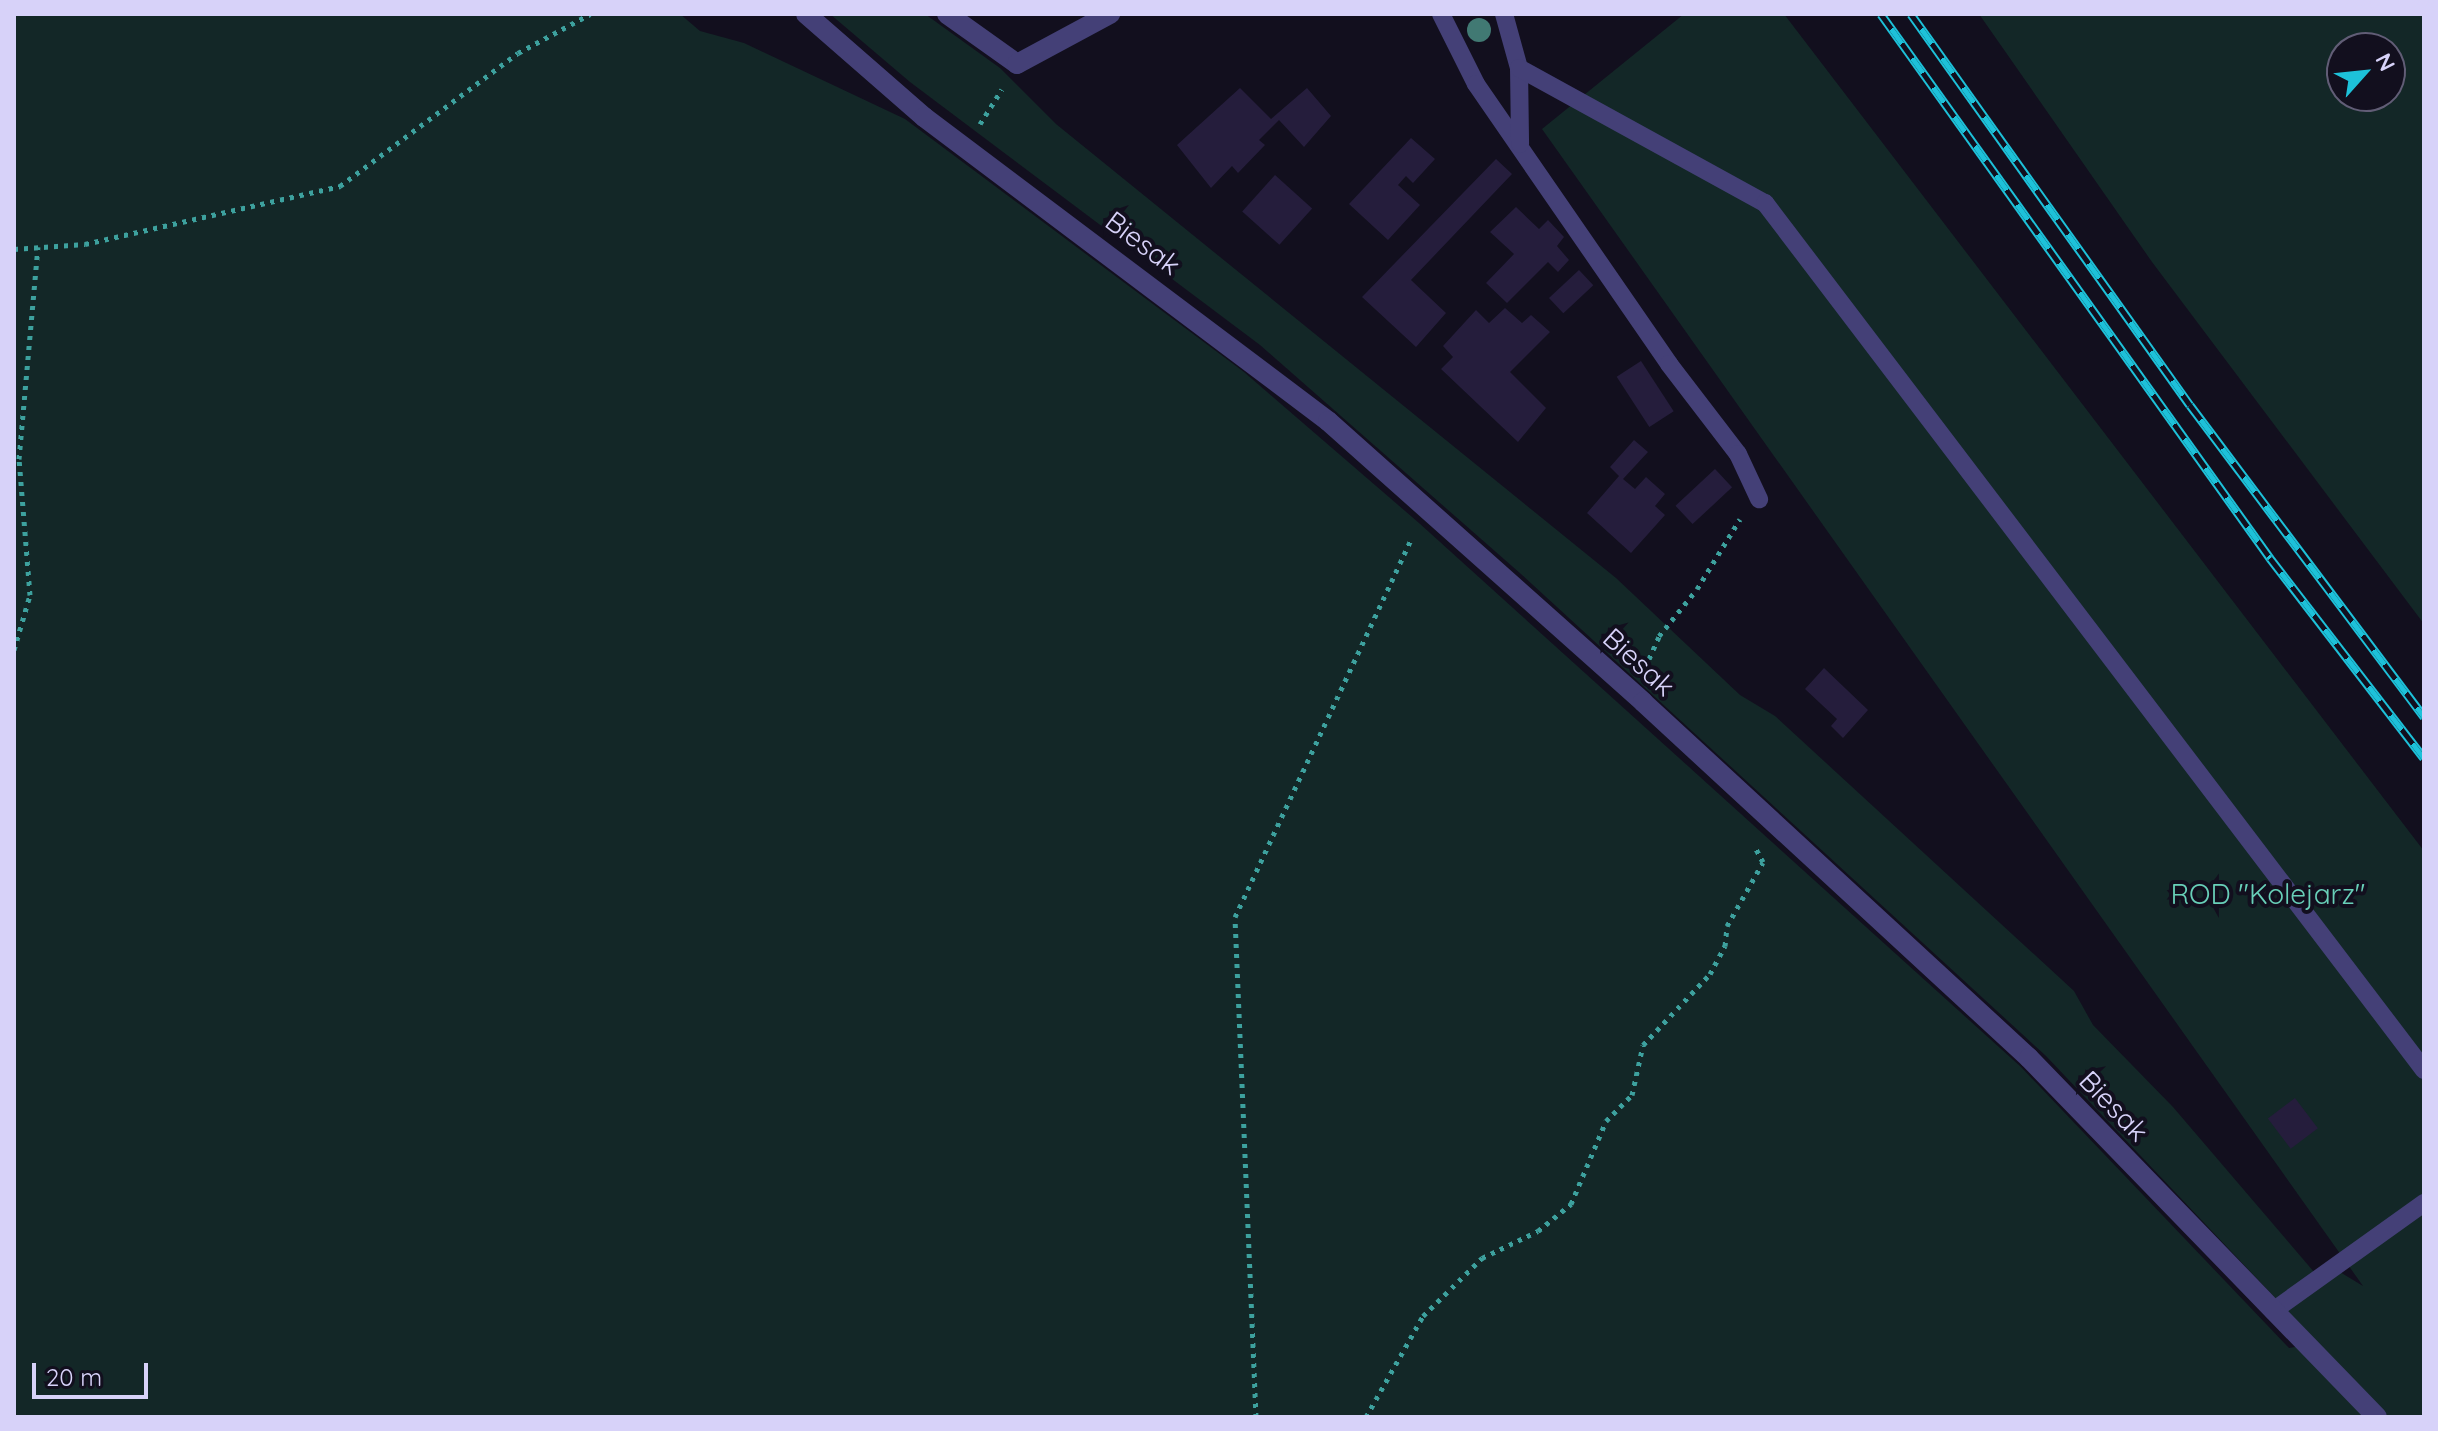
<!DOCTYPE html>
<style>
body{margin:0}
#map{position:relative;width:2438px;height:1431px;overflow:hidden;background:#120f1e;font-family:Quicksand,sans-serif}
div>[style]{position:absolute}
.green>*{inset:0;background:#132727}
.building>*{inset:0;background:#251d3c;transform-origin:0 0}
.path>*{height:5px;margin-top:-2.5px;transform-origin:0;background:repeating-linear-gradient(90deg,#3da19e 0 4px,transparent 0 10px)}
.lane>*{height:18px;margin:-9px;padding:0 9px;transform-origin:9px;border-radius:9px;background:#444077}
.street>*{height:20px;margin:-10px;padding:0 10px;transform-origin:10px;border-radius:10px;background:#444077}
.rail>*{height:9px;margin-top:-4.5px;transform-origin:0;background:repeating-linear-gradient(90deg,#120f1e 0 18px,#1dc1d9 0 36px);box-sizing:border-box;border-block:2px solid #1dc1d9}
.trees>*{width:24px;height:24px;margin:-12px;border-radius:50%;background:#417973}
span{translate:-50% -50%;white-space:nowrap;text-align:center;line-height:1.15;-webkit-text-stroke:8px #120f1e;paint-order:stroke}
.street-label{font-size:28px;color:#d7d2f9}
.park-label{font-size:28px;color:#68cfb8}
.frame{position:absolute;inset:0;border:16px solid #d7d2f9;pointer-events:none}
.north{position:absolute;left:2326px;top:32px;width:80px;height:80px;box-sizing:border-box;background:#120f1e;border:2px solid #615d76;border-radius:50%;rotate:63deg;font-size:22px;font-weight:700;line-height:32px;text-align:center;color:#d7d2f9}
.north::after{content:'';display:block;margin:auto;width:28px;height:36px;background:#1dc1d9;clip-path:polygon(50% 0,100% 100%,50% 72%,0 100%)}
.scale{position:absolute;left:32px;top:1363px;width:116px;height:36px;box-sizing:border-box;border:4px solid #d7d2f9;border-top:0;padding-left:10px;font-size:24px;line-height:28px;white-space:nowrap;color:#d7d2f9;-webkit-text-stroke:6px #120f1e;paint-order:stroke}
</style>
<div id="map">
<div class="green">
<i style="clip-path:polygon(14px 14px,680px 14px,700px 31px,744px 43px,905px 119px,1244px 372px,1419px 523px,2021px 1067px,2289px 1348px,2318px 1343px,2046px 1056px,1521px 574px,1260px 345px,910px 82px,830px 14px,925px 14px,1000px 68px,1056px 124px,1616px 578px,1740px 695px,1775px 716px,2074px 991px,2093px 1025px,2173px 1107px,2320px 1279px,2335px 1269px,2363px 1286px,1542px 129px,1684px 14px,1784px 14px,2424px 851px,2424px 1417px,14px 1417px)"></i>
<i style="clip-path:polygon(evenodd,1979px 14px,2424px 14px,2424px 624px,2152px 262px,1979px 14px,2390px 48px,2390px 96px,2342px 96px,2342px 48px,2390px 48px)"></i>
</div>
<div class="building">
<i style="clip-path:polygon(1240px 88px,1271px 119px,1307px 88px,1331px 116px,1304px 147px,1279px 120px,1259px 140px,1265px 145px,1238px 173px,1232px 166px,1211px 188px,1177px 145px)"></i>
<i style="clip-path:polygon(1411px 138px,1435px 159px,1413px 183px,1406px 176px,1398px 185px,1420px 205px,1388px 240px,1349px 204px)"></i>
<i style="clip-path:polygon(1496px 159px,1512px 174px,1411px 280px,1446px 313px,1416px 347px,1362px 297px)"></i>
<i style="left:1275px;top:175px;width:50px;height:49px;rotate:42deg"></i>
<i style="clip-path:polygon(1516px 207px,1539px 229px,1548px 220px,1564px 237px,1557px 246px,1569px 260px,1558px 272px,1548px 262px,1507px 303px,1486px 283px,1514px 254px,1490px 232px)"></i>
<i style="left:1579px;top:270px;width:21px;height:41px;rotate:47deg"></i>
<i style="clip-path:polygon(1505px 308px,1522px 323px,1531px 315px,1550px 332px,1510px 372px,1546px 408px,1518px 442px,1441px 369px,1453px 357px,1443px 346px,1476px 310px,1489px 323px)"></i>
<i style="left:1641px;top:361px;width:60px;height:29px;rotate:57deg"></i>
<i style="clip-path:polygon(1634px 440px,1648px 452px,1623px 479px,1635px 489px,1646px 477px,1665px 494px,1655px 506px,1665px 515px,1631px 553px,1587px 513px,1619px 476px,1610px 467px)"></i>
<i style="left:1715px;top:469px;width:25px;height:54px;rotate:47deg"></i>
<i style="clip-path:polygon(1824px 668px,1868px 710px,1843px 738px,1831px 726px,1837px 719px,1805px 689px)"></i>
<i style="left:2295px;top:1098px;width:38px;height:34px;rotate:53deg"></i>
</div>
<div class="path">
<i style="left:980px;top:124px;width:41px;rotate:-57.8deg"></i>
<i style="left:14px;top:249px;width:71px;rotate:-4deg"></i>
<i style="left:85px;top:244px;width:262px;rotate:-12.8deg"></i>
<i style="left:340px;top:186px;width:222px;rotate:-36.8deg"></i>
<i style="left:518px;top:53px;width:82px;rotate:-28.4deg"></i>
<i style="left:14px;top:650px;width:57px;rotate:-73.8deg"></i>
<i style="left:30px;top:595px;width:136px;rotate:-94.6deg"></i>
<i style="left:19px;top:459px;width:213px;rotate:-84.9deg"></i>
<i style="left:1645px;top:668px;width:35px;rotate:-66deg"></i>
<i style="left:1659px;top:636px;width:60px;rotate:-51deg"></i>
<i style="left:1697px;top:589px;width:82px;rotate:-58.4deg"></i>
<i style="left:1256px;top:1417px;width:500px;rotate:-92.41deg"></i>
<i style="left:1235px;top:917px;width:419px;rotate:-65deg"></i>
<i style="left:1366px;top:1417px;width:116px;rotate:-60.6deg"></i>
<i style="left:1423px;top:1316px;width:83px;rotate:-44.5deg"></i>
<i style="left:1482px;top:1258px;width:62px;rotate:-25.7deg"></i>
<i style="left:1538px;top:1231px;width:43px;rotate:-39.3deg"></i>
<i style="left:1571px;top:1204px;width:90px;rotate:-67.1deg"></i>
<i style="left:1606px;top:1121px;width:37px;rotate:-45deg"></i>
<i style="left:1632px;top:1095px;width:51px;rotate:-77.6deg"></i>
<i style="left:1643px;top:1045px;width:98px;rotate:-46.7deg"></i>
<i style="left:1710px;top:974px;width:32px;rotate:-62deg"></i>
<i style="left:1725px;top:946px;width:20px;rotate:-84deg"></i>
<i style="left:1727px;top:926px;width:73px;rotate:-60.6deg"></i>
<i style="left:1763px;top:862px;width:17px;rotate:-118deg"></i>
</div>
<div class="lane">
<i style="left:1441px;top:14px;width:78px;rotate:63.4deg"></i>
<i style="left:1476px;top:84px;width:340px;rotate:55.4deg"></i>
<i style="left:1669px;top:364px;width:113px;rotate:52.5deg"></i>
<i style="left:1738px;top:454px;width:50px;rotate:65deg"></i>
<i style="left:1504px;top:14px;width:56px;rotate:74.5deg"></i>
<i style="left:1519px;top:68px;width:76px;rotate:89.2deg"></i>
<i style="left:1519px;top:68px;width:281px;rotate:28.8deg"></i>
<i style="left:1765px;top:203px;width:1089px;rotate:52.76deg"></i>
<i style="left:2273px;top:1311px;width:186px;rotate:-35.6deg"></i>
</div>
<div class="street">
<i style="left:806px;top:14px;width:157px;rotate:41.1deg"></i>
<i style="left:924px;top:117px;width:506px;rotate:36.96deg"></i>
<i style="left:1328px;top:421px;width:422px;rotate:41.7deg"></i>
<i style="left:1643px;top:702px;width:525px;rotate:42.68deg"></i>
<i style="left:2029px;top:1058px;width:500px;rotate:45.9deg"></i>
<i style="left:947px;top:14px;width:86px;rotate:35.5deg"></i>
<i style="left:1017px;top:64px;width:106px;rotate:-28.3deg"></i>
</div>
<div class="rail">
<i style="left:1881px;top:14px;width:669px;rotate:54.43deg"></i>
<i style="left:2270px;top:558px;width:252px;rotate:52.4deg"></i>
<i style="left:1911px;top:14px;width:480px;rotate:54.5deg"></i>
<i style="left:2190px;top:405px;width:390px;rotate:53.1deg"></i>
</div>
<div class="trees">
<i style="left:1479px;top:30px"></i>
</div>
<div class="street-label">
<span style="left:1143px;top:243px;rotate:37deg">Biesak</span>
<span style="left:1639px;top:662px;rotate:42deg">Biesak</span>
<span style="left:2114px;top:1106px;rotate:46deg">Biesak</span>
</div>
<div class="park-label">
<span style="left:2268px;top:894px">ROD "Kolejarz"</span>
</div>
<div class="frame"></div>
<div class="north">N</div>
<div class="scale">20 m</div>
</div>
